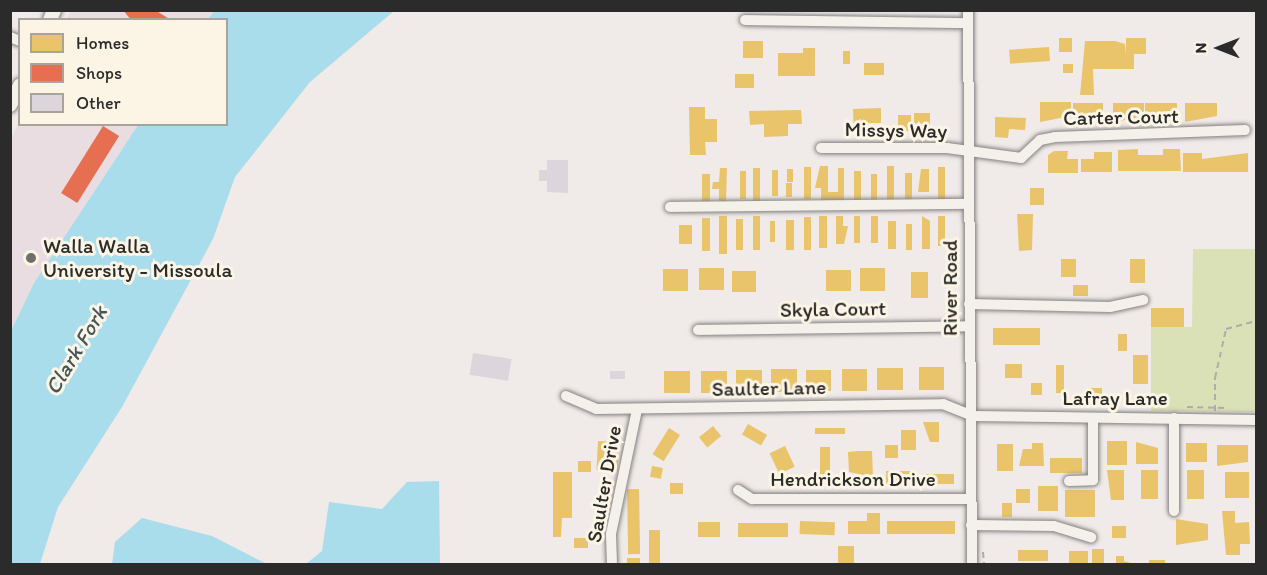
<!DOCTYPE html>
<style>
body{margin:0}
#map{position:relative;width:1267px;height:575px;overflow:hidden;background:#f0eae8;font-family:Itim,sans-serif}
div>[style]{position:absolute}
.built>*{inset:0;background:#e9dde1}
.green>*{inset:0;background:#dbe1b6}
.water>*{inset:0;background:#aaddeb}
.homes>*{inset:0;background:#e9c46a;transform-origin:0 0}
.shops>*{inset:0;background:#e76f51;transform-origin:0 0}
.building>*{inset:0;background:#ddd5dc;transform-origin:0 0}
.path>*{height:2px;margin-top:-1px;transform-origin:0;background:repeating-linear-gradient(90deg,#afadaa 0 6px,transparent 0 10.5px)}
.roads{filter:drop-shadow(0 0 2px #848180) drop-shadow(0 0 2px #848180)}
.minor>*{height:10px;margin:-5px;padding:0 5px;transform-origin:5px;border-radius:5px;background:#f4f1eb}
.major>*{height:14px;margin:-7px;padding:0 7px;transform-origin:7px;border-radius:7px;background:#f4f1eb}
.dots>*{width:16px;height:16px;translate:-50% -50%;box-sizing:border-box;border:3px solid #fcf5e5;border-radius:50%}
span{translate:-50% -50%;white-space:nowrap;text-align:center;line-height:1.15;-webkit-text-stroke:6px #fcf5e5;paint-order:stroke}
.street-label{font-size:21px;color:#2b2b2b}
.poi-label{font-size:21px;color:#2b2b2b}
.left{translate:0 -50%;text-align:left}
.water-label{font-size:22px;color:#43565b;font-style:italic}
.frame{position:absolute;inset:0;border:12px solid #2b2b2b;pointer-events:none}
.legend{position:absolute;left:18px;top:18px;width:210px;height:108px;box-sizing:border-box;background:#fcf5e5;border:2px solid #a8a49b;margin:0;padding:8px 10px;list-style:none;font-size:18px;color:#2b2b2b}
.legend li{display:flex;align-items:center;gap:12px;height:30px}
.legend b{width:30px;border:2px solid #a8a49b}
.north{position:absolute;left:1189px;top:18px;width:60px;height:60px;-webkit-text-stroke:4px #fcf5e5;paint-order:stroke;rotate:270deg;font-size:16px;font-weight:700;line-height:24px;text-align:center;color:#2b2b2b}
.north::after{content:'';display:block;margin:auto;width:21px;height:27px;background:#2b2b2b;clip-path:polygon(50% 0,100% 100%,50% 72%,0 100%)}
</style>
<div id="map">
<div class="built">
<i style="clip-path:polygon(71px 11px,214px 11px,208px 19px,66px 20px)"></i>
<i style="clip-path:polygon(19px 122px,138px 125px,34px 283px,11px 331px,10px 141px)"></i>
</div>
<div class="green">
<i style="clip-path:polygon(1193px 249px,1256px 249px,1256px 412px,1151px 411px,1151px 327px,1192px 327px)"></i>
</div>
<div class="water">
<i style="clip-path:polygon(214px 11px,394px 11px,310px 82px,235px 177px,213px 239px,122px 407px,58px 507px,40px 564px,11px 564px,11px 331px,34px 283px,138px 125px,226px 124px,226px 20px,208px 19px)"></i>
<i style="clip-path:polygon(439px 481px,440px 564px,306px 564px,322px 551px,329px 502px,382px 509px,407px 482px)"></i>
<i style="clip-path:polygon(142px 518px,212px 536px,267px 564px,112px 564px,115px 542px)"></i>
</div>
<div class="homes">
<i style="left:1059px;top:38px;width:13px;height:14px"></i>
<i style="clip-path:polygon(1126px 38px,1146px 38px,1146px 54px,1134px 54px,1134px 69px,1093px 69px,1094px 95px,1080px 95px,1085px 41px,1115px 41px,1125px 44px,1126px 55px)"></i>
<i style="left:743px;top:41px;width:20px;height:17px"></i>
<i style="left:1049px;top:47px;width:14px;height:40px;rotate:86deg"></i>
<i style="clip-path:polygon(803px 48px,815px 48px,815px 76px,778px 76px,778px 53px,803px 53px)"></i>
<i style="left:843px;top:51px;width:7px;height:13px"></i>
<i style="left:864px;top:63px;width:20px;height:12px"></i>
<i style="left:1063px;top:64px;width:10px;height:9px"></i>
<i style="left:735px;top:74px;width:19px;height:14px"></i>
<i style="clip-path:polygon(1040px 102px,1071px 102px,1071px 116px,1040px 122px)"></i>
<i style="clip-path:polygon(1073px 103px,1103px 103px,1103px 122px,1073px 116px)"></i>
<i style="clip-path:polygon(1113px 103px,1144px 103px,1144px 117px,1113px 122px)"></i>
<i style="clip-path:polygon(1145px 103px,1177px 103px,1177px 122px,1145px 116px)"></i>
<i style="clip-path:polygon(1185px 103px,1217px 103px,1217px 116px,1185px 122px)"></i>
<i style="clip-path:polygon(689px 107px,705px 107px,705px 119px,717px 119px,717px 142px,705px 142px,706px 155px,690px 155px)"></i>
<i style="clip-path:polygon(881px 108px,881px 123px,867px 123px,867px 135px,854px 135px,853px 109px)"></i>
<i style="clip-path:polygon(801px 110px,802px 124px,788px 124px,788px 136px,764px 137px,764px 124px,750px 125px,749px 111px)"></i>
<i style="left:914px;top:113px;width:16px;height:18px"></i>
<i style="left:898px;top:115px;width:13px;height:16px"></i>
<i style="clip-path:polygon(995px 117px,1026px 118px,1025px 130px,1009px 129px,1008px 138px,995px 137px)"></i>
<i style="clip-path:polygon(1138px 149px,1138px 155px,1163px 155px,1163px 149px,1180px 149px,1181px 171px,1118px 171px,1118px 150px)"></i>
<i style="clip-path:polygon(1054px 151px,1068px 151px,1067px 159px,1078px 159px,1078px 173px,1048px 173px,1048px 155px)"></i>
<i style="clip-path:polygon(1094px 152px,1112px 152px,1112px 172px,1081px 172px,1081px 159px,1094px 159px)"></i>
<i style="clip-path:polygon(1183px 153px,1202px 153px,1202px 159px,1248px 153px,1248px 172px,1183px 172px)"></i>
<i style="clip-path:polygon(820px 166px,828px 166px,828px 192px,838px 192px,838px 168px,844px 168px,844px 200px,821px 200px,821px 188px,815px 188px)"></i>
<i style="left:887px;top:166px;width:7px;height:35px"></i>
<i style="left:804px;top:167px;width:7px;height:32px"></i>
<i style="left:938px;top:167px;width:7px;height:33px"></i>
<i style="clip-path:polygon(720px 168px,727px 168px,726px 202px,719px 202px,719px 189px,712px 189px,713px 182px,719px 182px)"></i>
<i style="left:753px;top:168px;width:7px;height:33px"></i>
<i style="left:787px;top:169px;width:6px;height:13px"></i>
<i style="clip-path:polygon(921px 169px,929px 169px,929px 192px,918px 192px)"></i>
<i style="left:772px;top:170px;width:6px;height:26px"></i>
<i style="left:740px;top:171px;width:6px;height:28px"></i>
<i style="left:854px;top:171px;width:7px;height:29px"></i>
<i style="left:905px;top:173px;width:7px;height:27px"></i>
<i style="left:702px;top:174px;width:8px;height:29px"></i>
<i style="left:871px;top:174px;width:6px;height:27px"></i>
<i style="left:786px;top:183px;width:6px;height:14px"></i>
<i style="left:1030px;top:188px;width:14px;height:17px"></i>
<i style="clip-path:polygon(1017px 214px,1033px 214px,1032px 250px,1019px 251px)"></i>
<i style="left:719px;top:216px;width:8px;height:38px"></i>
<i style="left:753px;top:216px;width:7px;height:34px"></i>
<i style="left:819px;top:216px;width:8px;height:32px"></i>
<i style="clip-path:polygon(836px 216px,843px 216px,843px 226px,848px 226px,844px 244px,836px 244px)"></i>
<i style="left:854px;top:216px;width:6px;height:27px"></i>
<i style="left:871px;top:216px;width:7px;height:27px"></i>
<i style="clip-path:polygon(922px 216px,930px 221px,930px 249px,922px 249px)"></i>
<i style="left:938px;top:216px;width:7px;height:30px"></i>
<i style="left:804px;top:217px;width:7px;height:33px"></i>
<i style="left:702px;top:218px;width:8px;height:33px"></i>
<i style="left:736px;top:219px;width:7px;height:31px"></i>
<i style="left:786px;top:220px;width:8px;height:30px"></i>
<i style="left:770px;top:221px;width:5px;height:21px"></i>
<i style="left:888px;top:221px;width:8px;height:28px"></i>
<i style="left:906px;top:224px;width:6px;height:26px"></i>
<i style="left:679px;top:225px;width:13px;height:19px"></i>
<i style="left:1061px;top:259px;width:15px;height:18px"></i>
<i style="left:1130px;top:259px;width:15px;height:24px"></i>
<i style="left:699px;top:268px;width:25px;height:22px"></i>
<i style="left:860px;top:268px;width:25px;height:23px"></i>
<i style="left:663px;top:269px;width:25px;height:22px"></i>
<i style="left:851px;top:270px;width:21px;height:25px;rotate:90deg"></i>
<i style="left:732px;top:271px;width:24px;height:21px"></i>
<i style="left:911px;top:272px;width:17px;height:26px"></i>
<i style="left:1073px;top:285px;width:15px;height:11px"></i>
<i style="left:1151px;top:308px;width:33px;height:19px"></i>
<i style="left:993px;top:328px;width:47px;height:17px"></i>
<i style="left:1118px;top:334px;width:9px;height:17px"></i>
<i style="left:1133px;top:355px;width:15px;height:29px"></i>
<i style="left:1005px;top:364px;width:17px;height:14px"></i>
<i style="left:1056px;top:365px;width:8px;height:28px"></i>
<i style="left:919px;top:367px;width:25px;height:23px"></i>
<i style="left:877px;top:368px;width:26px;height:22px"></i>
<i style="left:797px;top:369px;width:23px;height:26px;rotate:90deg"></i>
<i style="left:842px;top:369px;width:25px;height:22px"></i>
<i style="left:736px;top:370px;width:26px;height:21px"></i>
<i style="left:806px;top:370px;width:25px;height:21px"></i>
<i style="left:664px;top:371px;width:26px;height:22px"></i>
<i style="left:701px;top:371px;width:26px;height:22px"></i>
<i style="left:1031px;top:383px;width:11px;height:12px"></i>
<i style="left:1102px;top:388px;width:14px;height:14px;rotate:90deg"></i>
<i style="clip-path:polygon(923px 422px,939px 422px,939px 442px,930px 442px)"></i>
<i style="left:748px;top:424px;width:22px;height:12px;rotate:30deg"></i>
<i style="left:713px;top:426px;width:13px;height:18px;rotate:51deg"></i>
<i style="left:669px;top:428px;width:13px;height:31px;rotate:32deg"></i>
<i style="left:845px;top:428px;width:6px;height:30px;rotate:90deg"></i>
<i style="left:901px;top:430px;width:15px;height:20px"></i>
<i style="left:598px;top:441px;width:21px;height:29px;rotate:3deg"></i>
<i style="left:1107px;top:441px;width:20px;height:24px"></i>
<i style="clip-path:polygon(1136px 442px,1158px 448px,1158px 464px,1136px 464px)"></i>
<i style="clip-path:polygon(1032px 443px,1043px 443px,1044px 466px,1019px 466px,1023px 449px,1032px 449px)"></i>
<i style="left:1186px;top:443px;width:21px;height:19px"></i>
<i style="left:997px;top:444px;width:16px;height:27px"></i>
<i style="left:885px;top:445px;width:13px;height:13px"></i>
<i style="clip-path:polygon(1217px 445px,1248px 445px,1248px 462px,1217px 466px)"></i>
<i style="left:785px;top:446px;width:23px;height:17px;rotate:65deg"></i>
<i style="left:820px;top:447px;width:10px;height:32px"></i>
<i style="clip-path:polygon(859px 451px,872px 451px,873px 477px,849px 472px,848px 452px)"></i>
<i style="left:1050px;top:458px;width:32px;height:15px"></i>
<i style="left:578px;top:461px;width:13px;height:11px"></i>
<i style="left:652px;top:466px;width:11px;height:11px;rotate:10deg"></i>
<i style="clip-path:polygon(1107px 470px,1124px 470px,1124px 500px,1111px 500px)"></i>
<i style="left:1141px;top:470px;width:17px;height:29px"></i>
<i style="left:1187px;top:470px;width:17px;height:29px"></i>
<i style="left:886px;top:471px;width:27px;height:13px"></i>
<i style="clip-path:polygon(553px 472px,572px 472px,572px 518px,562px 518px,561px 537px,553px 537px)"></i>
<i style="left:1225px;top:472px;width:24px;height:26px"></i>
<i style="left:922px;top:474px;width:32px;height:10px"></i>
<i style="left:670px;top:483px;width:13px;height:11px"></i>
<i style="left:1038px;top:486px;width:20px;height:25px"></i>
<i style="left:639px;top:489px;width:65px;height:12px;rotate:89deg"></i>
<i style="left:1016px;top:489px;width:14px;height:14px"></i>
<i style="left:1065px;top:490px;width:30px;height:27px"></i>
<i style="left:1002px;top:503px;width:10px;height:14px"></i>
<i style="clip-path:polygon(1222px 511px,1235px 511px,1235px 523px,1249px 522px,1250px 544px,1240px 544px,1240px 555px,1226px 555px)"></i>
<i style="clip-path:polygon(867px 513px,880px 513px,880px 534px,848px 534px,848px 521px,867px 521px)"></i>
<i style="clip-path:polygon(1176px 519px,1208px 524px,1208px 540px,1176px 545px)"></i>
<i style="left:800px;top:521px;width:35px;height:13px;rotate:2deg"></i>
<i style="left:887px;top:521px;width:68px;height:13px"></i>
<i style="left:698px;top:522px;width:22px;height:15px"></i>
<i style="left:738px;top:523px;width:50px;height:14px"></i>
<i style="left:1112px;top:526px;width:14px;height:12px"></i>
<i style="left:649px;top:530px;width:11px;height:34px"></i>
<i style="left:574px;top:538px;width:14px;height:10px"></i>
<i style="left:838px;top:546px;width:16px;height:18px"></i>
<i style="left:1092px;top:549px;width:12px;height:15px"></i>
<i style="left:1018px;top:550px;width:30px;height:11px"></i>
<i style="left:1069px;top:551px;width:19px;height:13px"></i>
<i style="clip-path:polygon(1116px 556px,1124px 556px,1124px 561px,1134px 564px,1116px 564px)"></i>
<i style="left:627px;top:558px;width:13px;height:6px"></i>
<i style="left:1149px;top:560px;width:16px;height:4px"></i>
</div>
<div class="shops">
<i style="clip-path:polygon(123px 10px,155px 10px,171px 20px,131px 20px)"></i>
<i style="left:103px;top:126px;width:19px;height:79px;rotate:32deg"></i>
</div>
<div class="building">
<i style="clip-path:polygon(547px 160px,568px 160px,568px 193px,547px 192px,547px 181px,539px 181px,539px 170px,547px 170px)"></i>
<i style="left:473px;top:353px;width:39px;height:22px;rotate:9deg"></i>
<i style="left:625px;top:371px;width:8px;height:15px;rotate:90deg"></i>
</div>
<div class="path">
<i style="left:1187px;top:407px;width:40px;rotate:1.4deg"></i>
<i style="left:1215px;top:411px;width:33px;rotate:-90deg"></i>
<i style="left:1215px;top:378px;width:50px;rotate:-77.3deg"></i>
<i style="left:1226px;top:329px;width:31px;rotate:-15deg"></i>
<i style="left:983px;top:552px;width:12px;rotate:85deg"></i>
</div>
<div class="roads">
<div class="minor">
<i style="left:968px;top:10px;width:554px;rotate:89.59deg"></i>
<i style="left:745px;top:20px;width:223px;rotate:0.8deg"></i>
<i style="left:10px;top:37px;width:11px;rotate:22deg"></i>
<i style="left:821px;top:148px;width:126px"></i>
<i style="left:947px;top:148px;width:75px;rotate:7.7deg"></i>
<i style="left:1021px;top:158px;width:26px;rotate:-43deg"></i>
<i style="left:1040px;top:140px;width:15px;rotate:-11deg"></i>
<i style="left:1055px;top:137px;width:190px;rotate:-2.1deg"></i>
<i style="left:670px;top:207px;width:299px;rotate:-0.6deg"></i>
<i style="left:969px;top:304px;width:141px;rotate:1.2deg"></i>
<i style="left:1110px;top:307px;width:34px;rotate:-12deg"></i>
<i style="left:698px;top:330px;width:271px;rotate:-0.8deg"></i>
<i style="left:566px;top:396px;width:33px;rotate:23deg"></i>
<i style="left:596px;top:409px;width:347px;rotate:-0.8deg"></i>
<i style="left:943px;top:404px;width:32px;rotate:22deg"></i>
<i style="left:973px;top:416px;width:283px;rotate:0.8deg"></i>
<i style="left:1174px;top:418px;width:93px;rotate:90deg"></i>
<i style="left:1069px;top:481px;width:24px;rotate:-2deg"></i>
<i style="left:1093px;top:480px;width:61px;rotate:-90deg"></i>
<i style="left:738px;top:490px;width:17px;rotate:33deg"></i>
<i style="left:752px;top:499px;width:219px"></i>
<i style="left:971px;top:525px;width:83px;rotate:0.7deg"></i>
<i style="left:1054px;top:526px;width:39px;rotate:17deg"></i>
<i style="left:612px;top:564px;width:30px;rotate:-92deg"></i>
<i style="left:611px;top:534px;width:127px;rotate:-78.2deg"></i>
</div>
<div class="major">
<i style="left:50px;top:20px;width:11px;rotate:-68deg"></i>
<i style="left:10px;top:105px;width:22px;rotate:-63deg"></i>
</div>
</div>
<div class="dots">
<i style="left:31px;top:258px;background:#706e6d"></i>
</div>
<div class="street-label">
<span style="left:1121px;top:117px;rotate:-1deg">Carter Court</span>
<span style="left:896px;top:130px;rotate:1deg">Missys Way</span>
<span style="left:950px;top:288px;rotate:-90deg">River Road</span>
<span style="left:833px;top:309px;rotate:-1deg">Skyla Court</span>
<span style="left:769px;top:388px;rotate:-1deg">Saulter Lane</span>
<span style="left:1115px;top:398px">Lafray Lane</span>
<span style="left:853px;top:479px">Hendrickson Drive</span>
<span style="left:604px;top:484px;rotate:-80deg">Saulter Drive</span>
</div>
<div class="poi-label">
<span class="left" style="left:43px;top:258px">Walla Walla<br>University - Missoula</span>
</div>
<div class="water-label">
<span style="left:76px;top:350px;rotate:-59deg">Clark Fork</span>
</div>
<div class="frame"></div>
<ul class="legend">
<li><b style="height:16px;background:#e9c46a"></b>Homes</li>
<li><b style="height:16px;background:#e76f51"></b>Shops</li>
<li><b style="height:16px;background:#ddd5dc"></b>Other</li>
</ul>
<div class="north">N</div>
</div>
